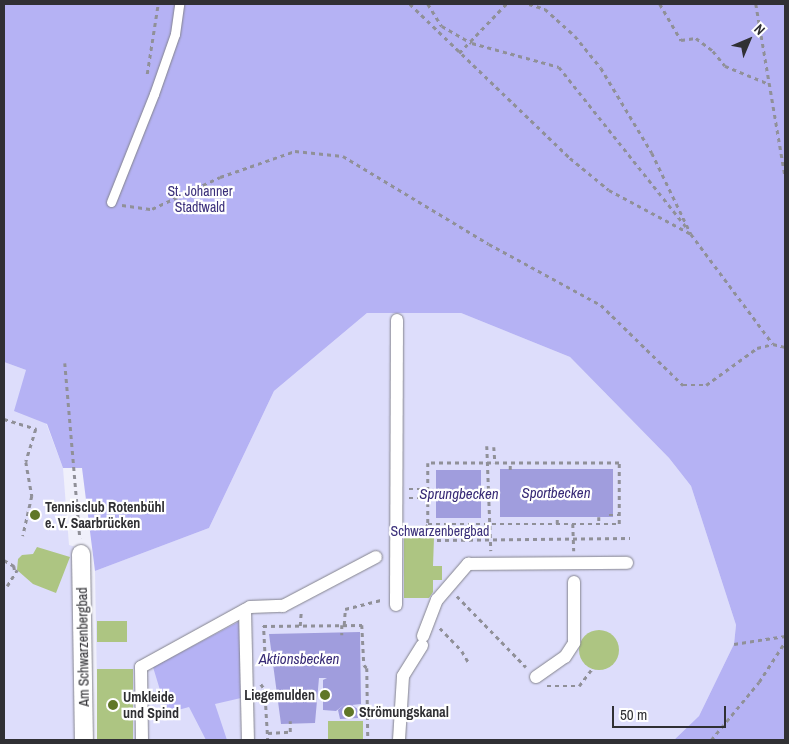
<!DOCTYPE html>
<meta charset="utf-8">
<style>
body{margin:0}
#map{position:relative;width:789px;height:744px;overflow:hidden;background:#f0f0fb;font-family:"Archivo Narrow",sans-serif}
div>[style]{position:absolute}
.green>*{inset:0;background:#ddddfb}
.forest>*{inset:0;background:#b5b2f4}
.water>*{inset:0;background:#a09ddd;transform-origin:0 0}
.building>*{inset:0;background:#adc582;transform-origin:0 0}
.round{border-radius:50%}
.path>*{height:2.5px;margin-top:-1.25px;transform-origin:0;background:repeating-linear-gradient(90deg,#909098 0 4px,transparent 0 8px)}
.roads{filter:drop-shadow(0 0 1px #83838c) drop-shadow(0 0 1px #83838c)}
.service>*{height:9px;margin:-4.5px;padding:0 4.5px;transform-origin:4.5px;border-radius:4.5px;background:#fff}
.pedestrian>*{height:12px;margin:-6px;padding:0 6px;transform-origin:6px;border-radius:6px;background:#fff}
.minor>*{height:18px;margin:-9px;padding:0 9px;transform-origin:9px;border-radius:9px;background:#fff}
.dots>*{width:14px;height:14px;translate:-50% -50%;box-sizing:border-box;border:2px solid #fff;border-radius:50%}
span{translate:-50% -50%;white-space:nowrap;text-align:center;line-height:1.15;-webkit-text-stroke:4.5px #fff;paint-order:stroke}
.park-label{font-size:14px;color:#3b307b}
.poi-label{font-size:14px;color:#303034;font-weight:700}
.left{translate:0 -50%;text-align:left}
.right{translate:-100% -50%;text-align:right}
.street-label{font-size:14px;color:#303034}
.water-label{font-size:15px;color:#382b76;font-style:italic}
.frame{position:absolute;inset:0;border:5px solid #303034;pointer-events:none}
.north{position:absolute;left:724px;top:15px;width:50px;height:50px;-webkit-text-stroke:4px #fff;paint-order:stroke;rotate:45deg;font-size:14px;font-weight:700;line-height:20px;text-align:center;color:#303034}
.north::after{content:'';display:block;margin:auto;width:18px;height:22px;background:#303034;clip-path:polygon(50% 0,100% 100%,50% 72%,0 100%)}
.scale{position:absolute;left:612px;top:706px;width:114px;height:22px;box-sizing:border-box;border:2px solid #303034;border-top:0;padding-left:6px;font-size:15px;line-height:18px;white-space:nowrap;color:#303034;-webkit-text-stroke:4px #fff;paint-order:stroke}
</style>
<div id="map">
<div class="green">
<i style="clip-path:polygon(367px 313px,461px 313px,570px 357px,669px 458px,691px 486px,736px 625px,734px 644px,699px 716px,674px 740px,98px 740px,95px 571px,209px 528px,274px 391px)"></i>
<i style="clip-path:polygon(4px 362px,26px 370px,63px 468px,69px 545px,76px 547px,75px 740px,4px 740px)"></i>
</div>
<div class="forest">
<i style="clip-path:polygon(4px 4px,785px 4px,785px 740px,674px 740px,699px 716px,734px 644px,736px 625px,691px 486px,669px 458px,570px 357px,461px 313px,367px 313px,274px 391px,209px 528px,95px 571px,82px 468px,63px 468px,47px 424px,14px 411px,26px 370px,4px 362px)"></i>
<i style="clip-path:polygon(240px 621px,241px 698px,215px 704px,227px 740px,206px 740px,189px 707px,167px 713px,153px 667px)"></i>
</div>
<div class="water">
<i style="left:613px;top:469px;width:48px;height:113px;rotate:90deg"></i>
<i style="left:436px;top:470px;width:45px;height:48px"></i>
<i style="clip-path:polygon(360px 632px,361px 704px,352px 705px,359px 710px,358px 718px,340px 719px,338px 710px,345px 704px,336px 711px,323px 710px,323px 680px,327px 678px,319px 678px,315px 723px,281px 724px,269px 634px)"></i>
</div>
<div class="building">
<i style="clip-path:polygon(404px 538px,434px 538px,433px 566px,442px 566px,442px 580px,433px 580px,433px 592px,429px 598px,404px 598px)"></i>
<i style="clip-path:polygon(37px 547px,70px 557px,56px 593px,33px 584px,17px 570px,18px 559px,22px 555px,33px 554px)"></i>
<i style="left:97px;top:621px;width:30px;height:21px"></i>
<i class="round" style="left:579px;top:630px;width:40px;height:40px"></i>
<i style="left:97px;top:669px;width:36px;height:71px"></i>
<i style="left:328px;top:721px;width:35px;height:19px"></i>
</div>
<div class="path">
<i style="left:410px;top:4px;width:222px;rotate:43.9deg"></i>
<i style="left:570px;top:158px;width:50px;rotate:39.4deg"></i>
<i style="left:609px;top:190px;width:93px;rotate:28.2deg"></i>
<i style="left:428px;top:4px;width:26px;rotate:58deg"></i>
<i style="left:442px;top:26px;width:34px;rotate:30deg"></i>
<i style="left:472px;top:43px;width:90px;rotate:15.4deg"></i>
<i style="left:559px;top:67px;width:206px;rotate:51.5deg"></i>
<i style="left:529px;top:4px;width:17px;rotate:17deg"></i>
<i style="left:545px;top:9px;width:40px;rotate:42deg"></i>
<i style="left:575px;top:36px;width:41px;rotate:50.9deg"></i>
<i style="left:601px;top:68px;width:99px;rotate:59deg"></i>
<i style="left:652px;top:153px;width:90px;rotate:64.3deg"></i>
<i style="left:691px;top:234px;width:137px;rotate:53.3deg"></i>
<i style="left:660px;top:4px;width:42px;rotate:59.7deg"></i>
<i style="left:681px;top:40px;width:15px;rotate:-8deg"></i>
<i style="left:696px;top:38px;width:21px;rotate:37deg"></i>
<i style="left:713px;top:51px;width:19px;rotate:51deg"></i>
<i style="left:725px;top:66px;width:48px;rotate:22.2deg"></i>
<i style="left:756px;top:4px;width:174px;rotate:80.4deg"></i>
<i style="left:459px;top:53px;width:68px;rotate:-46.2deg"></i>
<i style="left:147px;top:74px;width:71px;rotate:-81.1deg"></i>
<i style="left:122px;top:205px;width:30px;rotate:8deg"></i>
<i style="left:152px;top:209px;width:75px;rotate:-25.2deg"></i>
<i style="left:220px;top:177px;width:79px;rotate:-19.1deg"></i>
<i style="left:295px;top:151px;width:48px;rotate:5.9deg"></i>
<i style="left:343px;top:156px;width:170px;rotate:31.1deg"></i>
<i style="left:489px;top:244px;width:128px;rotate:28.6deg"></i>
<i style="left:601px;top:305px;width:115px;rotate:44.3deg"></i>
<i style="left:683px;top:385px;width:23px"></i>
<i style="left:706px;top:385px;width:63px;rotate:-36deg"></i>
<i style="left:757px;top:348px;width:16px;rotate:-14deg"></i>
<i style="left:773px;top:344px;width:12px;rotate:14deg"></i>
<i style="left:65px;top:363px;width:176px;rotate:85.1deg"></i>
<i style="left:4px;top:419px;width:34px;rotate:17deg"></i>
<i style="left:36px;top:429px;width:34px;rotate:107deg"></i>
<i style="left:26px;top:462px;width:35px;rotate:80deg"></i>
<i style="left:32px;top:496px;width:41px;rotate:102.7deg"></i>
<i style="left:487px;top:446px;width:105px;rotate:87.8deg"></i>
<i style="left:494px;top:447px;width:16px;rotate:86deg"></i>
<i style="left:510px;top:470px;width:7px;rotate:-90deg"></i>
<i style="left:409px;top:489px;width:19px"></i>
<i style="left:409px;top:498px;width:19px"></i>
<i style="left:609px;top:515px;width:10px"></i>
<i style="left:599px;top:517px;width:7px;rotate:90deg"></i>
<i style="left:557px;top:524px;width:7px;rotate:-90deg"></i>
<i style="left:573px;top:524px;width:27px;rotate:88deg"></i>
<i style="left:411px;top:528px;width:14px"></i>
<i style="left:425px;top:528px;width:5px;rotate:-53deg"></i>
<i style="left:428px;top:524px;width:191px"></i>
<i style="left:619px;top:524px;width:61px;rotate:-90deg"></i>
<i style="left:619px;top:463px;width:191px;rotate:180deg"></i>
<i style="left:428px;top:463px;width:61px;rotate:90deg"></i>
<i style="left:437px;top:540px;width:193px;rotate:-0.6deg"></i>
<i style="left:4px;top:560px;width:12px;rotate:31deg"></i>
<i style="left:14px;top:566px;width:6px;rotate:81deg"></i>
<i style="left:7px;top:586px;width:19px;rotate:-58deg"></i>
<i style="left:457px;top:596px;width:99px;rotate:45.8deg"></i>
<i style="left:342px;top:625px;width:10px;rotate:90deg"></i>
<i style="left:344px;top:625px;width:16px;rotate:-86deg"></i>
<i style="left:345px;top:609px;width:38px;rotate:-14deg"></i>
<i style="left:300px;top:626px;width:14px;rotate:-86deg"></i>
<i style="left:440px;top:628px;width:32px;rotate:46deg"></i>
<i style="left:462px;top:651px;width:14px;rotate:60deg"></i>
<i style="left:734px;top:644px;width:52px;rotate:-8.9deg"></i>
<i style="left:261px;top:665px;width:7px;rotate:-56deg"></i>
<i style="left:265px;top:659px;width:33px;rotate:-93deg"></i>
<i style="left:263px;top:626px;width:99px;rotate:-0.6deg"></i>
<i style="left:362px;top:625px;width:40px;rotate:87.1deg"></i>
<i style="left:364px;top:665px;width:4px;rotate:45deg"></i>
<i style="left:367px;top:668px;width:72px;rotate:89.2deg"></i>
<i style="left:261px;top:684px;width:7px;rotate:56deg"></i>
<i style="left:265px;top:690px;width:50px;rotate:86.6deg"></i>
<i style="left:547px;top:686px;width:32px"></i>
<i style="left:579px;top:686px;width:21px;rotate:-53deg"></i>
<i style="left:268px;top:733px;width:22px;rotate:-3deg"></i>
<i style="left:290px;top:732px;width:11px;rotate:-90deg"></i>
<i style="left:711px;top:740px;width:75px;rotate:-50.4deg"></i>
<i style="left:759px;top:682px;width:48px;rotate:-57deg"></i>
</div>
<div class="roads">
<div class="service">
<i style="left:111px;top:202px;width:116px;rotate:-68.3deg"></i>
<i style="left:154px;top:94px;width:64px;rotate:-70.7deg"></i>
<i style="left:175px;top:34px;width:30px;rotate:-82deg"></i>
</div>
<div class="pedestrian">
<i style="left:396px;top:605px;width:285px;rotate:-89.8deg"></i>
<i style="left:245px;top:610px;width:130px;rotate:88.7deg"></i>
<i style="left:423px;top:636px;width:39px;rotate:-69deg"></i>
<i style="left:437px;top:600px;width:48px;rotate:-49.3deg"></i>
<i style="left:468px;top:564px;width:159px;rotate:-0.4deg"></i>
<i style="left:536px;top:677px;width:35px;rotate:-35deg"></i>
<i style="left:565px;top:657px;width:17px;rotate:-57deg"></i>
<i style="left:574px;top:643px;width:61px;rotate:-90deg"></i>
<i style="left:142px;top:740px;width:73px;rotate:-90.8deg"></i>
<i style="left:141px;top:667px;width:124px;rotate:-28.8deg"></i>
<i style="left:250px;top:607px;width:33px;rotate:-2deg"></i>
<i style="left:283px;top:606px;width:105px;rotate:-27.8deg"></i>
<i style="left:399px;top:740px;width:64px;rotate:-86.4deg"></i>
<i style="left:403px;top:676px;width:36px;rotate:-58deg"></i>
</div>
<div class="minor">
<i style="left:81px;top:554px;width:186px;rotate:89.1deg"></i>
</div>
</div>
<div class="dots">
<i style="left:35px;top:515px;background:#607728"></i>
<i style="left:325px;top:695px;background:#607728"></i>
<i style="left:113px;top:705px;background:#607728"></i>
<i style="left:349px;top:712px;background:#607728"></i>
</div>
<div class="park-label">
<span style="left:200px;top:199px">St. Johanner<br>Stadtwald</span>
<span style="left:440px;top:531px">Schwarzenbergbad</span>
</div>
<div class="poi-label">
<span class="left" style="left:45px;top:515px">Tennisclub Rotenbühl<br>e. V. Saarbrücken</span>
<span class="right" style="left:315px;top:695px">Liegemulden</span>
<span class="left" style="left:123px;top:705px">Umkleide<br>und Spind</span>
<span class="left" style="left:359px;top:712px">Strömungskanal</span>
</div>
<div class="street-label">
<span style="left:83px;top:647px;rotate:-91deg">Am Schwarzenbergbad</span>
</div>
<div class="water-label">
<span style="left:556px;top:493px">Sportbecken</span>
<span style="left:459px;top:494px">Sprungbecken</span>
<span style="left:299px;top:659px">Aktionsbecken</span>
</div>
<div class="frame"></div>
<div class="north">N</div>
<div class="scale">50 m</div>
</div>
